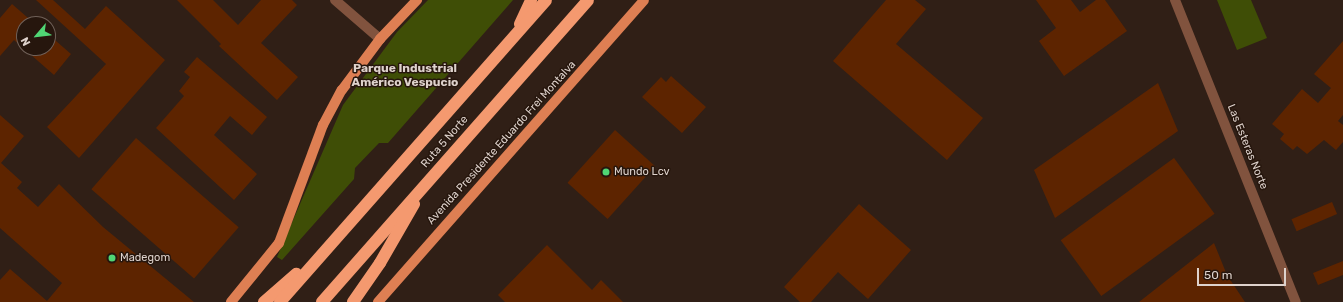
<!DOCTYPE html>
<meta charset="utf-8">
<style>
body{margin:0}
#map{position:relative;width:1343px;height:302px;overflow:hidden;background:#301f16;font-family:Rubik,sans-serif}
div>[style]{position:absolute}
.green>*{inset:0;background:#3f4e06}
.building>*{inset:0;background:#5d2400;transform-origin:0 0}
.minor>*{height:10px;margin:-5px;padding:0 5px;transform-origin:5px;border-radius:5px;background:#81533e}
.major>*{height:10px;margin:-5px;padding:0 5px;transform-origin:5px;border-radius:5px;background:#de7f53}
.highway>*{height:12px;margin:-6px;padding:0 6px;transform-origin:6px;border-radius:6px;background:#f4996f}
.dots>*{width:11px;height:11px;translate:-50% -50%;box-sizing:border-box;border:2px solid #26160d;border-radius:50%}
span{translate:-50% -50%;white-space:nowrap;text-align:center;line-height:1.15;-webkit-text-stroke:3px #26160d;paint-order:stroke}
.street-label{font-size:11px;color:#ded2cc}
.poi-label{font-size:11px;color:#ded2cc}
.left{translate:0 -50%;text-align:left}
.neighbourhood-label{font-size:12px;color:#ded2cc;font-weight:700}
.north{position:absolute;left:16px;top:16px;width:40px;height:40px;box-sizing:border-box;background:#26160d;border:1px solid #706159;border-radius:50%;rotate:242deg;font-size:11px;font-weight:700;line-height:16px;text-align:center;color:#ded2cc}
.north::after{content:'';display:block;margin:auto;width:14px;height:18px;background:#50d674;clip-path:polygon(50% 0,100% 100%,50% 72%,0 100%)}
.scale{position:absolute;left:1197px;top:268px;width:89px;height:18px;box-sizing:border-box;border:2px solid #ded2cc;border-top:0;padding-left:5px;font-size:12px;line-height:14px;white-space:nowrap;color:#ded2cc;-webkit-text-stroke:3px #26160d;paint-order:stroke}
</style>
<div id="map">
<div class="green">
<i style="clip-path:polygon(428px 0,513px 0,388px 143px,379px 143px,355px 168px,354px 179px,282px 260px,277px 257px,343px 105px,397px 32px)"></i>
<i style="clip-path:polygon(1217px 0,1251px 0,1267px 38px,1237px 50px)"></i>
</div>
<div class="building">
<i style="clip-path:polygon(36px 0,53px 0,85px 29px,106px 6px,165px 60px,79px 158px,47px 127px,106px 64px)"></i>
<i style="clip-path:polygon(177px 0,213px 0,238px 25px,261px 0,292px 0,297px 5px,261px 43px,298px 77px,277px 100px,219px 46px,221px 44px)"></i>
<i style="clip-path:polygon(886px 0,915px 0,926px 9px,896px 44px,983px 118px,947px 160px,833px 61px)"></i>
<i style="clip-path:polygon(1036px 0,1071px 0,1080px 12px,1096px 0,1105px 0,1127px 31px,1064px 76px,1039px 41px,1056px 28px)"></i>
<i style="clip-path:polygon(12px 4px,35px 24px,24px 24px,24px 48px,48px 48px,48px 34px,71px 54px,54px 75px,14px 40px,0 56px,0 18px)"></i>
<i style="clip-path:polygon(1343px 41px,1343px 115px,1338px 121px,1343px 125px,1343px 142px,1336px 150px,1324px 140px,1307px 154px,1297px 146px,1293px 150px,1280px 139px,1284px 134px,1272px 124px,1302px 89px,1318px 103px,1331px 88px,1314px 74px)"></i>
<i style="clip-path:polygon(197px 57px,267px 117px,252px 135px,230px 116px,214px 135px,257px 174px,234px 200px,156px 128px,184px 96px,179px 91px,190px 77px,184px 72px)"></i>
<i style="clip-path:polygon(671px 76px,706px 107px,682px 133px,642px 97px,661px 77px,666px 82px)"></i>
<i style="clip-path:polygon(1158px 83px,1178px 131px,1055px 218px,1034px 170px)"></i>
<i style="clip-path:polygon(0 115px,24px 136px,1px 163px,22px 182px,17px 188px,38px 207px,59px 184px,103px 227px,194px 302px,0 302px,0 280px,10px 269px,47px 301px,62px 283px,0 228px)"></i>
<i style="left:615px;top:130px;width:54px;height:71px;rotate:42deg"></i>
<i style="left:136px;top:138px;width:136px;height:68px;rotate:41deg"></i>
<i style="left:1174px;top:158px;width:69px;height:140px;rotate:54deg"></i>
<i style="left:1332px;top:202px;width:13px;height:44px;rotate:67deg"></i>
<i style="clip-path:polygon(859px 204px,911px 250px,868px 299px,838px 272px,811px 302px,800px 302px,784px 287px)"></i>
<i style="clip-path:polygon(1214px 243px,1227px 275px,1245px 302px,1139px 302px)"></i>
<i style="clip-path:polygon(547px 245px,592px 290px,601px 280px,623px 302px,505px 302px,498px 295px)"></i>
<i style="clip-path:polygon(1343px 261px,1343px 275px,1318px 285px,1313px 273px)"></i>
</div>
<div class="minor">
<i style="left:335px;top:0;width:60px;rotate:40.9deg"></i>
<i style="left:1175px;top:0;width:325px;rotate:68.2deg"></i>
</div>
<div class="major">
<i style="left:231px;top:302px;width:76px;rotate:-50.9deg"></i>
<i style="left:279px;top:243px;width:126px;rotate:-69.6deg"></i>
<i style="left:323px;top:125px;width:40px;rotate:-62deg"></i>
<i style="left:342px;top:90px;width:64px;rotate:-53.3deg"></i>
<i style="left:380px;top:39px;width:54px;rotate:-46.5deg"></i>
<i style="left:378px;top:302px;width:402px;rotate:-48.6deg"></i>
</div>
<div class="highway">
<i style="left:520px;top:24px;width:26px;rotate:-65deg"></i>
<i style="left:264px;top:302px;width:43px;rotate:-41.2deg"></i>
<i style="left:280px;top:302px;width:402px;rotate:-48.6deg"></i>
<i style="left:322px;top:302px;width:402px;rotate:-48.6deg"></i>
<i style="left:353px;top:302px;width:47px;rotate:-55.3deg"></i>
<i style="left:380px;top:263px;width:68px;rotate:-60deg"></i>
</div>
<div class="dots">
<i style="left:606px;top:172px;background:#50d674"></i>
<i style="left:112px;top:258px;background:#50d674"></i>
</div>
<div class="street-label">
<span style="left:445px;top:142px;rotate:-49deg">Ruta 5 Norte</span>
<span style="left:502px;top:143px;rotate:-48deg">Avenida Presidente Eduardo Frei Montalva</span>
<span style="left:1247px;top:147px;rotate:68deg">Las Esteras Norte</span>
</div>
<div class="poi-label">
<span class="left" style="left:614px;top:172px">Mundo Lcv</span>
<span class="left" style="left:120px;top:258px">Madegom</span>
</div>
<div class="neighbourhood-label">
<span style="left:405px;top:76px">Parque Industrial<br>Américo Vespucio</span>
</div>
<div class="north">N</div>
<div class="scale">50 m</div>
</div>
